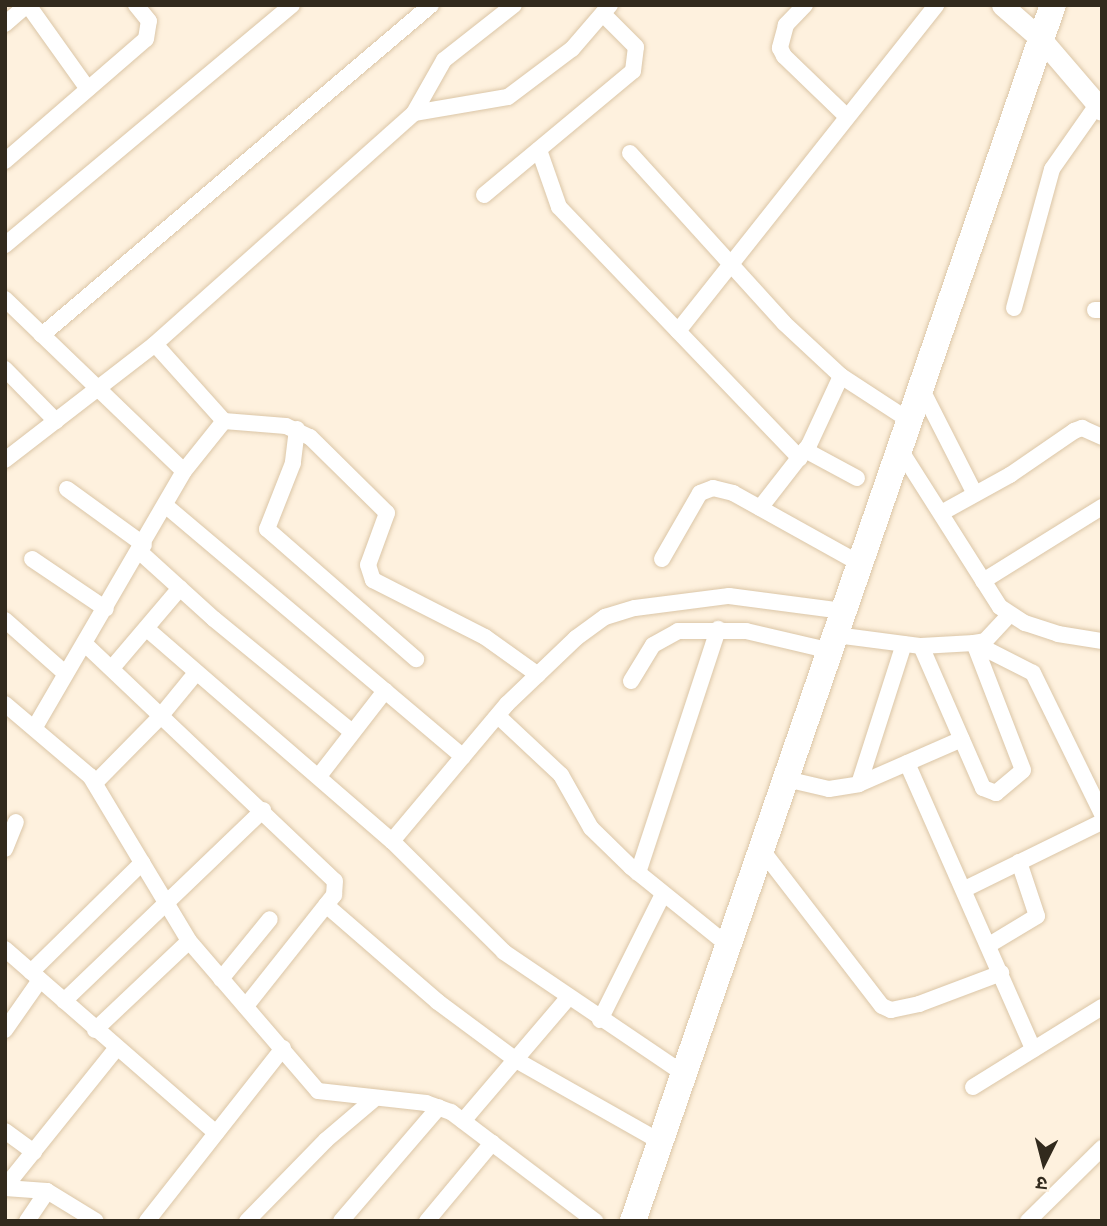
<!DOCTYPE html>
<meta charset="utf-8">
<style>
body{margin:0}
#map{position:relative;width:1107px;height:1226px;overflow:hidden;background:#fef1de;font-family:Mulish,"Noto Sans Devanagari",sans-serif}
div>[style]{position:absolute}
.roads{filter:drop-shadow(0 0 2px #dbc6a7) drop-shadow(0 0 2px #dbc6a7)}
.minor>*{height:16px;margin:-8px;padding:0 8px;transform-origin:8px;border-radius:8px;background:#fff}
.tertiary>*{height:21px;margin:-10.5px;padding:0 10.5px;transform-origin:10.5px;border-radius:10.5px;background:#fff}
.primary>*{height:26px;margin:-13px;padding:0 13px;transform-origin:13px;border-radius:13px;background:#fff}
span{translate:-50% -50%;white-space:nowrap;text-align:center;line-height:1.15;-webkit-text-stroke:6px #fef1de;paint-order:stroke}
.frame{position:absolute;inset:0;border:7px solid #322a1d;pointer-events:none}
.north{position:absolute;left:1009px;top:1128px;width:70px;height:70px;-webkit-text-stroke:5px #fef1de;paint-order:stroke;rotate:186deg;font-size:19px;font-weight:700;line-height:28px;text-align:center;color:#322a1d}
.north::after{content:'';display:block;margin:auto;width:24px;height:32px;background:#322a1d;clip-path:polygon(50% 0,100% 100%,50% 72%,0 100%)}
</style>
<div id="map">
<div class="roads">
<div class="minor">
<i style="left:28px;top:5px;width:103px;rotate:54.5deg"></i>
<i style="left:805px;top:5px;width:28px;rotate:134deg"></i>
<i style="left:786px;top:25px;width:24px;rotate:105deg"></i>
<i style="left:780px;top:48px;width:9px;rotate:63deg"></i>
<i style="left:784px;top:56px;width:85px;rotate:44deg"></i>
<i style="left:5px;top:24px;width:29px;rotate:-41deg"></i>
<i style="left:414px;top:113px;width:61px;rotate:-60.5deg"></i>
<i style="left:444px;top:60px;width:89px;rotate:-38.2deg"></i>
<i style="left:539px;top:150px;width:60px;rotate:70.7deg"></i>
<i style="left:559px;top:207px;width:348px;rotate:46.2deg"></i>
<i style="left:630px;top:153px;width:229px;rotate:47.8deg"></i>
<i style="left:784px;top:323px;width:78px;rotate:42.9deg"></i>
<i style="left:841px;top:376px;width:79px;rotate:33.1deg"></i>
<i style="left:5px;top:161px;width:186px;rotate:-40.9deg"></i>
<i style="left:146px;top:39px;width:18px;rotate:-81deg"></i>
<i style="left:149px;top:21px;width:21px;rotate:-129deg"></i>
<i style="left:484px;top:195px;width:194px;rotate:-39.8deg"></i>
<i style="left:633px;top:71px;width:24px;rotate:-83deg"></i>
<i style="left:636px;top:47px;width:47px;rotate:-135deg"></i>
<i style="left:5px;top:245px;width:374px;rotate:-39.9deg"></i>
<i style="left:5px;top:299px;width:248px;rotate:43.9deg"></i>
<i style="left:1014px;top:308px;width:144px;rotate:-74.7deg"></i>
<i style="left:1052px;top:169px;width:78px;rotate:-54.9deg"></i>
<i style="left:1095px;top:310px;width:7px"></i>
<i style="left:678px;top:331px;width:416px;rotate:-51.6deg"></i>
<i style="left:42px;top:335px;width:510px;rotate:-40.31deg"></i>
<i style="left:5px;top:369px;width:73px;rotate:45.6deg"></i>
<i style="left:920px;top:386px;width:121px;rotate:63deg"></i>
<i style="left:224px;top:421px;width:62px;rotate:4.6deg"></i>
<i style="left:286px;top:426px;width:26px;rotate:25deg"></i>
<i style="left:310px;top:437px;width:108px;rotate:44.6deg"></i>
<i style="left:387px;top:513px;width:55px;rotate:110.1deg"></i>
<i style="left:368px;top:565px;width:16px;rotate:72deg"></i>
<i style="left:373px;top:580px;width:126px;rotate:27deg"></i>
<i style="left:485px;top:637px;width:65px;rotate:35.6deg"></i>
<i style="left:297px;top:429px;width:34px;rotate:97deg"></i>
<i style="left:293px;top:463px;width:71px;rotate:111.5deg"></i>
<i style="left:267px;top:529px;width:198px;rotate:41.1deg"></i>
<i style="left:899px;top:448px;width:188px;rotate:57.6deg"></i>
<i style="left:1000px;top:607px;width:30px;rotate:33deg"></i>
<i style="left:1025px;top:623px;width:35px;rotate:18deg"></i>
<i style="left:1058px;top:634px;width:45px;rotate:9deg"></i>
<i style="left:805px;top:450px;width:59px;rotate:28.3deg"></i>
<i style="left:5px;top:460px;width:190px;rotate:-37.7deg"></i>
<i style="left:155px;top:344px;width:347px;rotate:-41.7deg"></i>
<i style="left:414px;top:113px;width:95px;rotate:-9.7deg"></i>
<i style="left:508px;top:97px;width:80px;rotate:-36.9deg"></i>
<i style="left:572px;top:49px;width:58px;rotate:-49.2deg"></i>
<i style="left:67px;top:489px;width:95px;rotate:36deg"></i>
<i style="left:165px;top:505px;width:390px;rotate:40.2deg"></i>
<i style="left:760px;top:508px;width:80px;rotate:-52.1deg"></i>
<i style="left:809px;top:445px;width:76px;rotate:-65.1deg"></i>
<i style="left:943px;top:512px;width:77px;rotate:-28.9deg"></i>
<i style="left:1010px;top:475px;width:78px;rotate:-34.5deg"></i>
<i style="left:1074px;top:431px;width:9px;rotate:-21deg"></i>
<i style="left:1082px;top:428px;width:22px;rotate:24deg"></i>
<i style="left:140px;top:552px;width:100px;rotate:42.2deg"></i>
<i style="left:214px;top:619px;width:178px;rotate:39.3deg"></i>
<i style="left:32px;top:559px;width:89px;rotate:34deg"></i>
<i style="left:662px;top:559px;width:76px;rotate:-60.1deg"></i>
<i style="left:700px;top:493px;width:14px;rotate:-21deg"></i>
<i style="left:713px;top:488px;width:21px;rotate:14deg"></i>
<i style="left:733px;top:493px;width:144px;rotate:29.1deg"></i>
<i style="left:983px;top:581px;width:140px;rotate:-31.9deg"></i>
<i style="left:5px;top:620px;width:81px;rotate:41.5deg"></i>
<i style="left:147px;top:629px;width:324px;rotate:40.9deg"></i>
<i style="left:392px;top:841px;width:158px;rotate:44.7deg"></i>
<i style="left:504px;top:952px;width:220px;rotate:34.1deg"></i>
<i style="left:836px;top:635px;width:86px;rotate:7.4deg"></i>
<i style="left:921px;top:646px;width:53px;rotate:-3.2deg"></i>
<i style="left:974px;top:643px;width:11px;rotate:-10deg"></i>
<i style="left:985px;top:641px;width:35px;rotate:-47deg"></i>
<i style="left:974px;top:643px;width:66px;rotate:27deg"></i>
<i style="left:1033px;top:673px;width:157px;rotate:63.9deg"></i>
<i style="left:85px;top:644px;width:344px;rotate:43.5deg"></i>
<i style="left:335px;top:881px;width:14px;rotate:94deg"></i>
<i style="left:334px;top:895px;width:142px;rotate:128.4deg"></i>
<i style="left:921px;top:646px;width:155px;rotate:66.4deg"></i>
<i style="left:983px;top:788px;width:14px;rotate:21deg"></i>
<i style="left:996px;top:793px;width:35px;rotate:-40deg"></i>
<i style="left:1023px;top:770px;width:136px;rotate:-111.1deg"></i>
<i style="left:112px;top:668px;width:105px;rotate:-49.6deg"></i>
<i style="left:631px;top:681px;width:42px;rotate:-58.6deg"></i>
<i style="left:653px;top:645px;width:29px;rotate:-29deg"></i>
<i style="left:678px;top:631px;width:68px"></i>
<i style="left:746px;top:631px;width:87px;rotate:13.2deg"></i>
<i style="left:5px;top:704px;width:111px;rotate:40.3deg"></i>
<i style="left:90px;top:776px;width:192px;rotate:59deg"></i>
<i style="left:189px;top:941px;width:198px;rotate:49.3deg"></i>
<i style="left:318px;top:1091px;width:109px;rotate:6.3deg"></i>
<i style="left:426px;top:1103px;width:27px;rotate:20deg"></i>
<i style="left:451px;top:1112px;width:181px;rotate:37.1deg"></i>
<i style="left:498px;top:716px;width:86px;rotate:43.1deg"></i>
<i style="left:561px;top:775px;width:61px;rotate:60.5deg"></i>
<i style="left:591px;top:828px;width:56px;rotate:44.3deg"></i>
<i style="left:631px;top:867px;width:126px;rotate:38.9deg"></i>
<i style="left:35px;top:727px;width:296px;rotate:-59.8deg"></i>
<i style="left:184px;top:471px;width:64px;rotate:-51.3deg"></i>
<i style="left:224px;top:421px;width:103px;rotate:-131.9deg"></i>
<i style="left:907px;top:763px;width:313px;rotate:66.2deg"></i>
<i style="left:319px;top:776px;width:108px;rotate:-52.2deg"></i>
<i style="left:786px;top:779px;width:44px;rotate:13.1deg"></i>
<i style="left:829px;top:789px;width:30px;rotate:-9deg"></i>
<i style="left:859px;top:784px;width:112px;rotate:-23.6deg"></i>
<i style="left:95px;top:783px;width:91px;rotate:-45.4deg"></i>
<i style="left:159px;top:718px;width:58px;rotate:-50.6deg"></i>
<i style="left:859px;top:784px;width:147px;rotate:-72.2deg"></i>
<i style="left:392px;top:841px;width:179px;rotate:-50deg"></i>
<i style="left:507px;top:704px;width:95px;rotate:-43.7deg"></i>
<i style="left:576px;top:638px;width:36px;rotate:-36deg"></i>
<i style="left:605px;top:617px;width:31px;rotate:-17deg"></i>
<i style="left:635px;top:608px;width:95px;rotate:-7.3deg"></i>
<i style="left:729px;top:596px;width:115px;rotate:7.5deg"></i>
<i style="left:5px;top:849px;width:29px;rotate:-68deg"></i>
<i style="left:761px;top:849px;width:198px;rotate:52.4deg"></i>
<i style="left:882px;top:1006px;width:10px;rotate:24deg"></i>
<i style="left:891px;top:1010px;width:29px;rotate:-12deg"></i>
<i style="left:919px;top:1004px;width:88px;rotate:-20.7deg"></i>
<i style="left:638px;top:873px;width:257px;rotate:-71.8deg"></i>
<i style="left:965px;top:889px;width:153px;rotate:-26.1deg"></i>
<i style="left:326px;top:905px;width:148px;rotate:40.9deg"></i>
<i style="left:438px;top:1002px;width:97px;rotate:36.6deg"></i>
<i style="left:516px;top:1060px;width:169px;rotate:29.5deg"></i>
<i style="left:989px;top:945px;width:56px;rotate:-31.1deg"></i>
<i style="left:1037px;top:916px;width:57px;rotate:-108.4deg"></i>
<i style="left:5px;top:949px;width:280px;rotate:41.1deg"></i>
<i style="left:31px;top:972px;width:156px;rotate:-44.5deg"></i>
<i style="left:221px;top:979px;width:77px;rotate:-50.8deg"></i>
<i style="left:64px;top:1001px;width:276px;rotate:-43.8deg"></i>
<i style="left:600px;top:1020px;width:141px;rotate:-63.4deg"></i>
<i style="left:5px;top:1030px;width:61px;rotate:-55deg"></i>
<i style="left:95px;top:1030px;width:129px;rotate:-43.4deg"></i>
<i style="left:973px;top:1087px;width:152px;rotate:-31.8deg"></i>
<i style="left:463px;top:1121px;width:162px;rotate:-49.5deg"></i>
<i style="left:5px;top:1131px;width:36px;rotate:36deg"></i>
<i style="left:5px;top:1187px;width:177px;rotate:-51.2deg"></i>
<i style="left:5px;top:1188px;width:42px;rotate:4.1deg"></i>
<i style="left:47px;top:1191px;width:57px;rotate:31.5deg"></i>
<i style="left:27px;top:1221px;width:36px;rotate:-56deg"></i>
<i style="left:147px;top:1221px;width:220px;rotate:-51.8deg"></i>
<i style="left:247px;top:1221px;width:113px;rotate:-45.7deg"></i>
<i style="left:326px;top:1140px;width:62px;rotate:-40.4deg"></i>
<i style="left:341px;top:1221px;width:150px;rotate:-49.3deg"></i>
<i style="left:427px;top:1221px;width:102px;rotate:-50.2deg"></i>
<i style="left:1028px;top:1221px;width:104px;rotate:-44.6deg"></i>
</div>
<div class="tertiary">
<i style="left:1002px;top:5px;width:53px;rotate:41.2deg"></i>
<i style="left:1042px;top:40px;width:92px;rotate:49.4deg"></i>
</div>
<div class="primary">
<i style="left:633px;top:1221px;width:1286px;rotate:-70.95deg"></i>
</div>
</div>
<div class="frame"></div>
<div class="north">उ</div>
</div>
